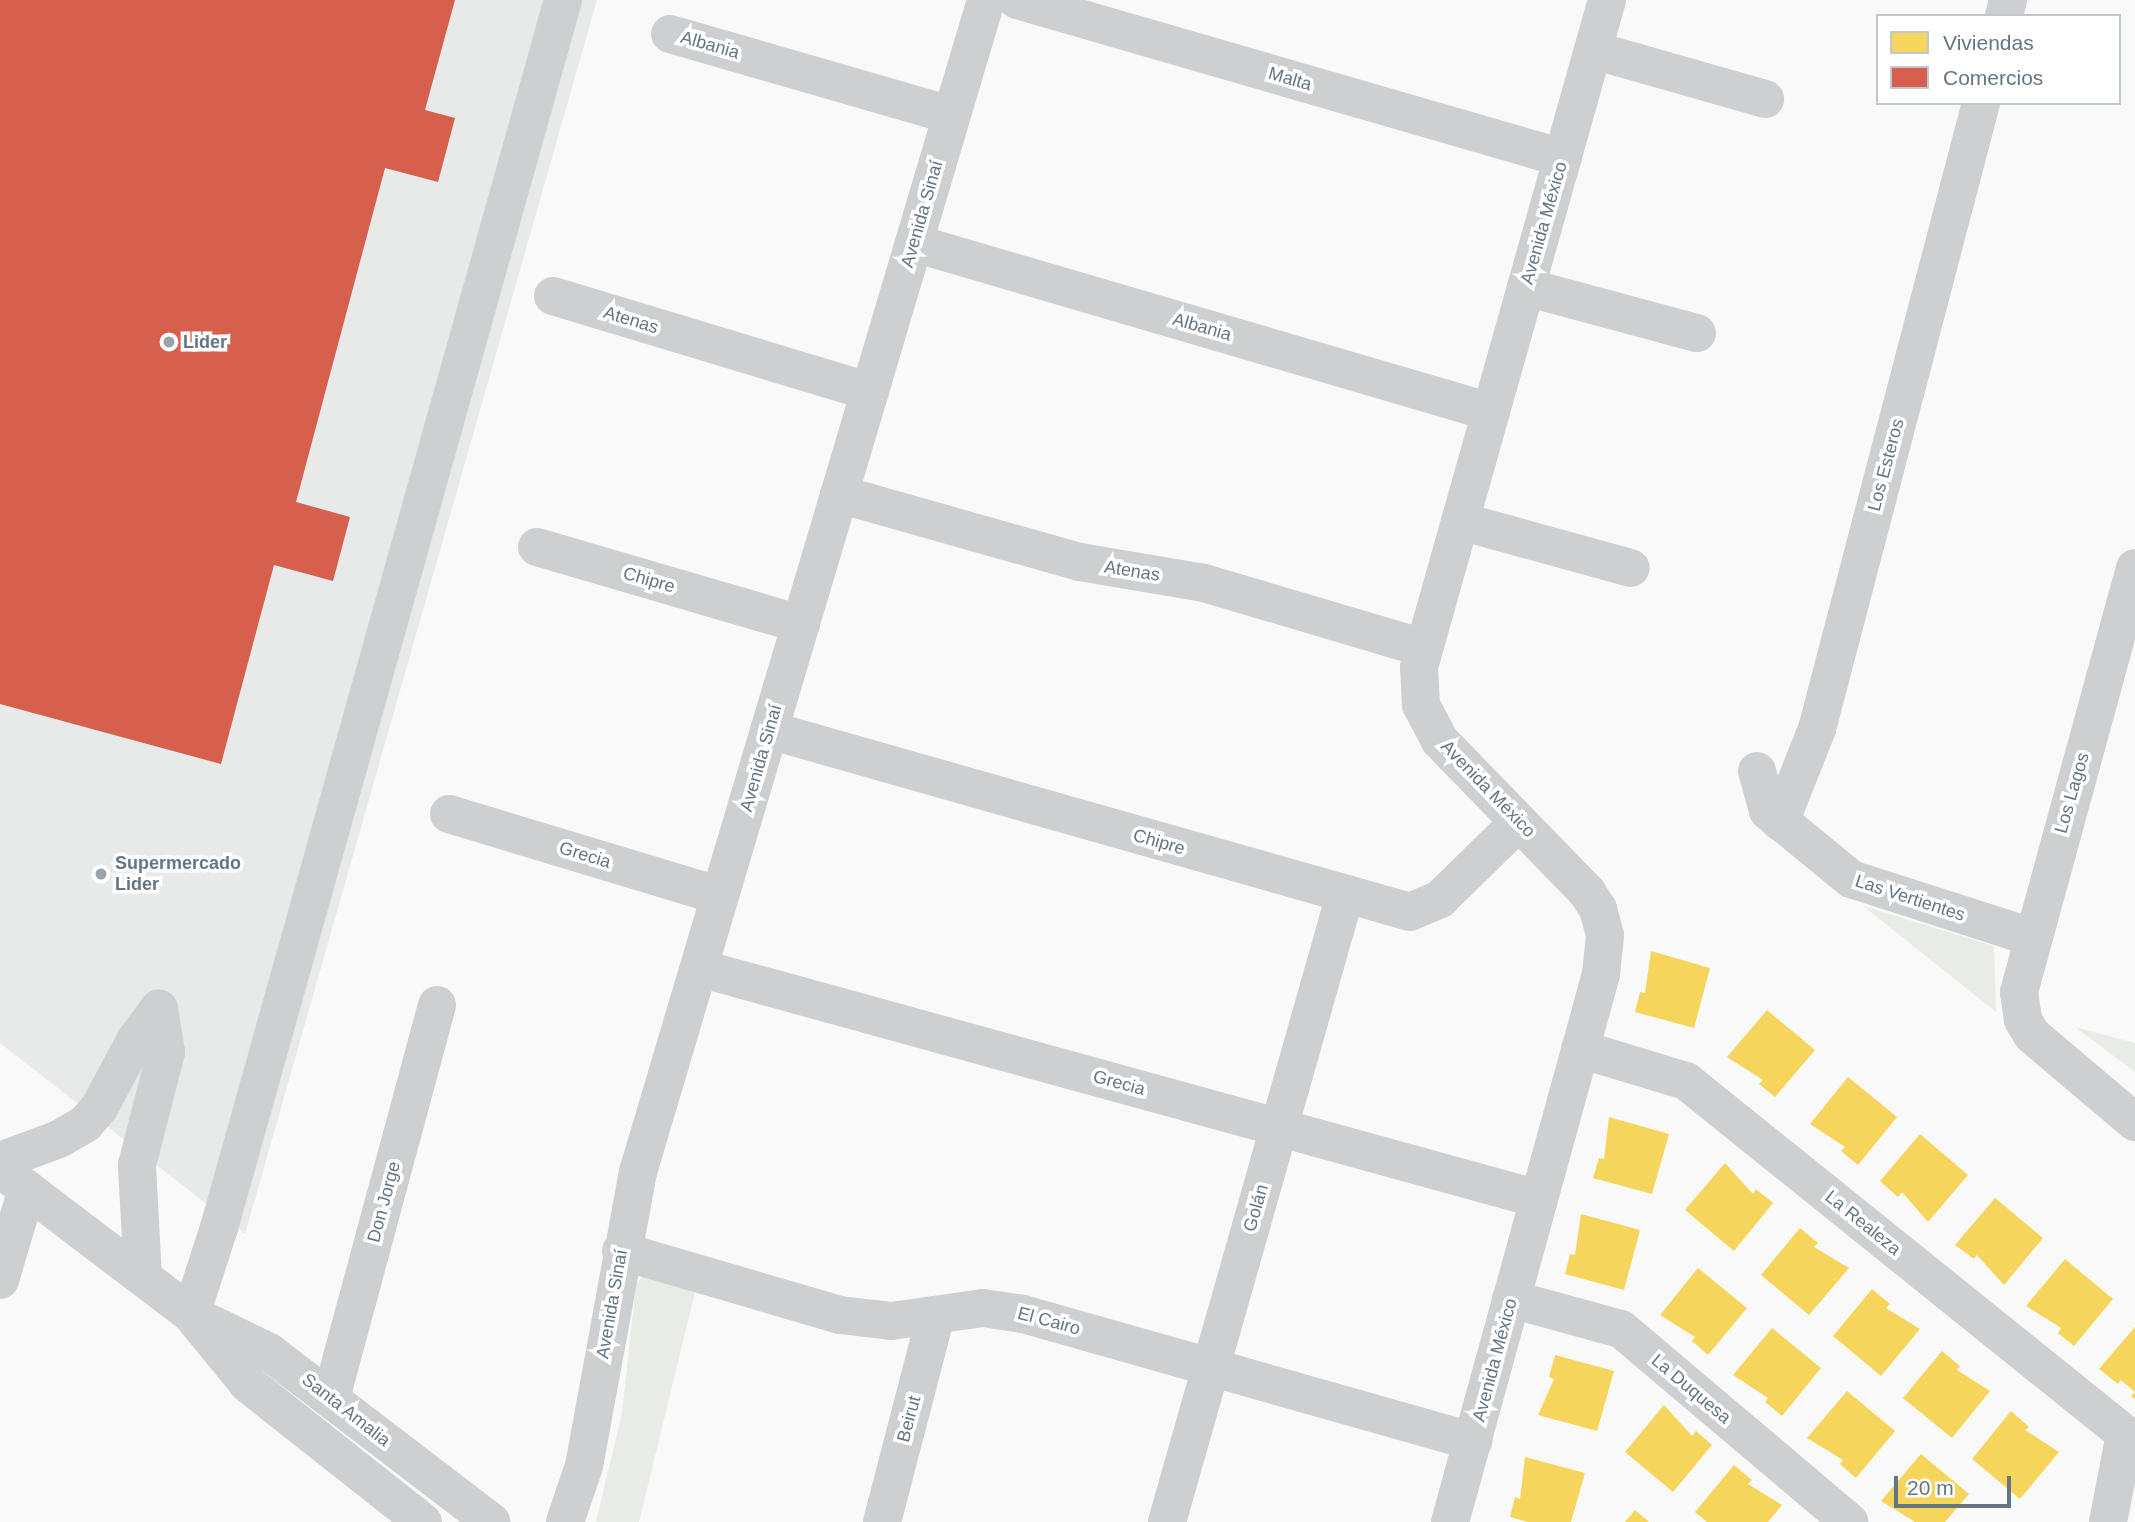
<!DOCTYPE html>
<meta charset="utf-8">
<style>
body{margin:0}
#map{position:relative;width:2135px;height:1522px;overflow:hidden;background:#f9f9f9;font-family:Helvetica,sans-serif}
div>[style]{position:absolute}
.built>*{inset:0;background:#e8e9e9}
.green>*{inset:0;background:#e8ebe6}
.homes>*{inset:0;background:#f6d55c}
.shops>*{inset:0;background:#d6604d}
.minor>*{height:38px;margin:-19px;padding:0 19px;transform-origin:19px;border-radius:19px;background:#cecfd0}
.dots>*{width:19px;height:19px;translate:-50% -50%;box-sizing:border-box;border:4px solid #fff;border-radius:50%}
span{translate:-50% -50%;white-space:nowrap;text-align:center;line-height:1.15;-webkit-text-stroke:7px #fff;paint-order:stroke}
.street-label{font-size:18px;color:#657683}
.poi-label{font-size:18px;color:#657683;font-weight:700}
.left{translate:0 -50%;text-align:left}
.legend{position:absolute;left:1876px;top:14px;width:245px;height:91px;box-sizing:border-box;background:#fff;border:2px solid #c1c8cd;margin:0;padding:9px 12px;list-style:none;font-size:21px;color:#657683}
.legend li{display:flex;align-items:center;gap:14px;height:35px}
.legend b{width:35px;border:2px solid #c1c8cd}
.scale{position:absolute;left:1894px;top:1476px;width:117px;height:32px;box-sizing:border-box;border:4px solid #657683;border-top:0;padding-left:9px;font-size:21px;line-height:24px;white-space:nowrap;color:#657683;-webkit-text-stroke:5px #fff;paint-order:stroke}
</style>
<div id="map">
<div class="built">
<i style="clip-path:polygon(0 0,597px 0,245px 1234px,0 1043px)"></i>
</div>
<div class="green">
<i style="clip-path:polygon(1863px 906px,1994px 946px,1996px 1012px)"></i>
<i style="clip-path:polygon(2075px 1027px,2135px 1043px,2135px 1072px)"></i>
<i style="clip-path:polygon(646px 1271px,698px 1280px,639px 1522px,596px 1522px,622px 1413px,636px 1285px)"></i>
</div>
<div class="homes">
<i style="clip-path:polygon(1651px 951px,1710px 968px,1694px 1028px,1635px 1012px,1640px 992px,1645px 993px)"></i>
<i style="clip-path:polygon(1767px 1010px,1815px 1050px,1775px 1097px,1759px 1084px,1763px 1080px,1727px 1057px)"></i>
<i style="clip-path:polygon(1848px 1077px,1897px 1117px,1858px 1165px,1841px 1151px,1845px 1147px,1810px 1124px)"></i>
<i style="clip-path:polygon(1609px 1117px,1669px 1134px,1652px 1194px,1593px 1178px,1599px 1158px,1604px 1159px)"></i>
<i style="clip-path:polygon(1920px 1134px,1968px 1175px,1928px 1222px,1902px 1192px,1898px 1197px,1880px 1181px)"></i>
<i style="clip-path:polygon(1725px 1163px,1753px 1194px,1756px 1189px,1773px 1203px,1734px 1251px,1685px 1210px)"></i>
<i style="clip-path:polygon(1995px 1198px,2043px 1238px,2004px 1285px,1977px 1255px,1974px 1259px,1955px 1245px)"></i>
<i style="clip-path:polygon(1581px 1214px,1640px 1230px,1624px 1290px,1565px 1274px,1570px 1254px,1575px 1255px)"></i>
<i style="clip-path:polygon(1800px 1228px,1818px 1243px,1814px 1247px,1849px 1268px,1809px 1315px,1761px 1275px)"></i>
<i style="clip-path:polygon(2065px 1259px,2113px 1299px,2074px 1346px,2058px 1333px,2061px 1328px,2026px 1306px)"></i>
<i style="clip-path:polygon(1698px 1268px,1747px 1308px,1708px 1355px,1692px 1341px,1695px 1337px,1660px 1315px)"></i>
<i style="clip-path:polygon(1872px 1289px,1890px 1304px,1886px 1308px,1920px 1329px,1881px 1376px,1833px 1336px)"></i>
<i style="clip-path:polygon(2135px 1327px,2135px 1399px,2131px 1396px,2135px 1392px,2121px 1380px,2118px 1384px,2099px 1369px)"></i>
<i style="clip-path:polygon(1772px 1328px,1821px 1368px,1782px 1416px,1765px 1402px,1768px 1398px,1733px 1375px)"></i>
<i style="clip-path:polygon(1942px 1351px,1960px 1366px,1957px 1370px,1990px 1391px,1952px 1438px,1903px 1398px)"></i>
<i style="clip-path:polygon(1555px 1355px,1614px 1371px,1597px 1431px,1538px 1415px,1554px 1379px,1549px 1377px)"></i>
<i style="clip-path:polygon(1847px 1391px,1895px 1431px,1856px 1478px,1840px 1464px,1843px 1460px,1807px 1438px)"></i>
<i style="clip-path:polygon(1664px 1405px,1692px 1436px,1696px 1431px,1712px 1445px,1673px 1492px,1625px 1452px)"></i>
<i style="clip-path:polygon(2011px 1411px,2029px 1427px,2025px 1430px,2059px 1452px,2020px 1499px,1972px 1459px)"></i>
<i style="clip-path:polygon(1921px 1454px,1969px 1494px,1945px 1522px,1915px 1522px,1881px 1501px)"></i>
<i style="clip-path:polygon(1525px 1457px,1585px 1473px,1571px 1522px,1528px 1522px,1510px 1517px,1515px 1497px,1520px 1499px)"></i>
<i style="clip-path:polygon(1734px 1465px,1752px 1480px,1748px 1484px,1782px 1505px,1768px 1522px,1707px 1522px,1695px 1512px)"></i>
<i style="clip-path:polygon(1635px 1510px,1649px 1522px,1625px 1522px)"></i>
</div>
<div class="shops">
<i style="clip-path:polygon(0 0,455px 0,425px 110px,455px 118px,438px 182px,385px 168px,296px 502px,350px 517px,333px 581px,274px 565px,221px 764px,0 704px)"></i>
</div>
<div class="minor">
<i style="left:1017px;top:0;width:568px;rotate:16.14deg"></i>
<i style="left:2004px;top:16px;width:16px;rotate:-76deg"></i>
<i style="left:670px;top:34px;width:292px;rotate:16.1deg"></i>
<i style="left:1593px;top:50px;width:179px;rotate:15.9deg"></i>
<i style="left:914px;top:243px;width:601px;rotate:16.33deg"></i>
<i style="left:1526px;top:287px;width:177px;rotate:15.1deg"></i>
<i style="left:553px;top:296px;width:331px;rotate:16.8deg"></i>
<i style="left:839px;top:494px;width:250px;rotate:15.8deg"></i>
<i style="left:1080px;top:562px;width:126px;rotate:9.6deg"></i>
<i style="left:1204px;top:583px;width:229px;rotate:16.5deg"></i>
<i style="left:1460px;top:521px;width:177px;rotate:15.4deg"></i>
<i style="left:537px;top:547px;width:275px;rotate:16.3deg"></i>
<i style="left:2135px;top:568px;width:440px;rotate:105.3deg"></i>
<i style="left:2019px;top:992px;width:28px;rotate:82deg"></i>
<i style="left:2023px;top:1020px;width:17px;rotate:59deg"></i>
<i style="left:2032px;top:1035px;width:135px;rotate:40.2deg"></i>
<i style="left:769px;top:730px;width:666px;rotate:15.85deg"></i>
<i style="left:1410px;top:912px;width:33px;rotate:-23deg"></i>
<i style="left:1440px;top:899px;width:110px;rotate:-44.3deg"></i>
<i style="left:1757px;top:771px;width:41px;rotate:74.6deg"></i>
<i style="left:1768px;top:811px;width:107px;rotate:39.3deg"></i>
<i style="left:1851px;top:879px;width:190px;rotate:17.8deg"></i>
<i style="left:449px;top:814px;width:283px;rotate:16.8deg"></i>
<i style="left:1780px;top:822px;width:100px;rotate:-68.3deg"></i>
<i style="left:1817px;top:729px;width:647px;rotate:-75.32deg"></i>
<i style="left:699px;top:968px;width:871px;rotate:15.38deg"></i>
<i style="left:1580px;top:1049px;width:111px;rotate:16.8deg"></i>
<i style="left:1686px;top:1081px;width:563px;rotate:38.8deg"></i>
<i style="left:2125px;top:1434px;width:90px;rotate:100.9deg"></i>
<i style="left:0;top:1161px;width:63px;rotate:-20.4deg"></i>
<i style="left:59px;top:1139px;width:30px;rotate:-30deg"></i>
<i style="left:85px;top:1124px;width:21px;rotate:-49deg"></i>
<i style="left:99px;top:1108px;width:78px;rotate:-61.8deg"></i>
<i style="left:136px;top:1039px;width:38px;rotate:-53deg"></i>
<i style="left:0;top:1169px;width:240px;rotate:37.2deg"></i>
<i style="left:191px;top:1314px;width:87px;rotate:26deg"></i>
<i style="left:269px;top:1352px;width:280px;rotate:37.4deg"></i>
<i style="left:621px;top:1251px;width:228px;rotate:16.3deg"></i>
<i style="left:840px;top:1315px;width:51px;rotate:6.7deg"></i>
<i style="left:891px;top:1321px;width:93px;rotate:-8deg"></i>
<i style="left:983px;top:1308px;width:40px;rotate:8.5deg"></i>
<i style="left:1023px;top:1314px;width:468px;rotate:15.8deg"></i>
<i style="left:143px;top:1277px;width:112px;rotate:-93.1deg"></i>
<i style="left:137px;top:1165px;width:117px;rotate:-75.6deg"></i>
<i style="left:166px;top:1052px;width:44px;rotate:-99.2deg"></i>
<i style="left:0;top:1280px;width:95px;rotate:-73.5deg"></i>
<i style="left:1511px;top:1299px;width:114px;rotate:15.3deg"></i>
<i style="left:1621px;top:1329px;width:299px;rotate:40.2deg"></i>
<i style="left:191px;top:1314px;width:90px;rotate:-72deg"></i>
<i style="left:219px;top:1228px;width:1275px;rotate:-74.35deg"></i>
<i style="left:191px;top:1314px;width:90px;rotate:50.8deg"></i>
<i style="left:248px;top:1384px;width:223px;rotate:38.3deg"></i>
<i style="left:331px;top:1398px;width:407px;rotate:-74.9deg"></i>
<i style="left:565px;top:1522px;width:59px;rotate:-71.3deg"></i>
<i style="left:584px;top:1466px;width:299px;rotate:-79.6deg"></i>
<i style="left:638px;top:1172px;width:1223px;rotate:-73.46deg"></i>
<i style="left:882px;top:1522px;width:214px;rotate:-75.4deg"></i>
<i style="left:1167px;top:1522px;width:652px;rotate:-74.15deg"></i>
<i style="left:1450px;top:1522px;width:568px;rotate:-74.59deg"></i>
<i style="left:1601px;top:974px;width:39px;rotate:-84deg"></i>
<i style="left:1605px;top:935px;width:27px;rotate:-105deg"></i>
<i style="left:1598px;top:909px;width:20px;rotate:-123deg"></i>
<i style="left:1587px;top:892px;width:211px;rotate:-134.2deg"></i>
<i style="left:1440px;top:741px;width:41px;rotate:-117.8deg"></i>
<i style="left:1421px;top:705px;width:38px;rotate:-93deg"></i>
<i style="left:1419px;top:667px;width:693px;rotate:-74.26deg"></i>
</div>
<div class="dots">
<i style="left:169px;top:342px;background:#99a4ac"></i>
<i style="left:101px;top:874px;background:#99a4ac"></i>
</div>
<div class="street-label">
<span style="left:710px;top:45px;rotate:16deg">Albania</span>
<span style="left:1290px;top:79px;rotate:16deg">Malta</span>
<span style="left:922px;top:214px;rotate:-74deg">Avenida Sinaí</span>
<span style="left:1544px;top:223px;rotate:-74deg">Avenida México</span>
<span style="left:631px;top:320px;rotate:17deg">Atenas</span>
<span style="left:1202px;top:327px;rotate:16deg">Albania</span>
<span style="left:1886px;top:465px;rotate:-75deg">Los Esteros</span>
<span style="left:1132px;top:571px;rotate:9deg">Atenas</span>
<span style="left:649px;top:580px;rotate:16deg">Chipre</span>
<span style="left:761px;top:758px;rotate:-74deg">Avenida Sinaí</span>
<span style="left:1488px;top:789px;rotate:46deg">Avenida México</span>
<span style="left:2072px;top:793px;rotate:-74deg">Los Lagos</span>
<span style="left:1159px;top:842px;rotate:16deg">Chipre</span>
<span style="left:585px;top:855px;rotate:17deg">Grecia</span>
<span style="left:1910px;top:898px;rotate:18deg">Las Vertientes</span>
<span style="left:1119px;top:1083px;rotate:15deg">Grecia</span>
<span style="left:384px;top:1202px;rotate:-75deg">Don Jorge</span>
<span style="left:1256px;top:1208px;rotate:-74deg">Golán</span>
<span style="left:1863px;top:1223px;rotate:39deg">La Realeza</span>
<span style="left:612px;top:1304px;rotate:-80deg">Avenida Sinaí</span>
<span style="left:1049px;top:1321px;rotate:15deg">El Cairo</span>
<span style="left:1495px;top:1360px;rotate:-75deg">Avenida México</span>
<span style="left:1691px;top:1389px;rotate:40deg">La Duquesa</span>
<span style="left:346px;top:1410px;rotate:38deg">Santa Amalia</span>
<span style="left:909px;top:1419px;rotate:-75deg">Beirut</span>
</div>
<div class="poi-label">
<span class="left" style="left:183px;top:342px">Lider</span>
<span class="left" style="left:115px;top:874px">Supermercado<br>Lider</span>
</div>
<ul class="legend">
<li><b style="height:19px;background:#f6d55c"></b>Viviendas</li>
<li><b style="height:19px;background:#d6604d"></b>Comercios</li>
</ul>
<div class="scale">20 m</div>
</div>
